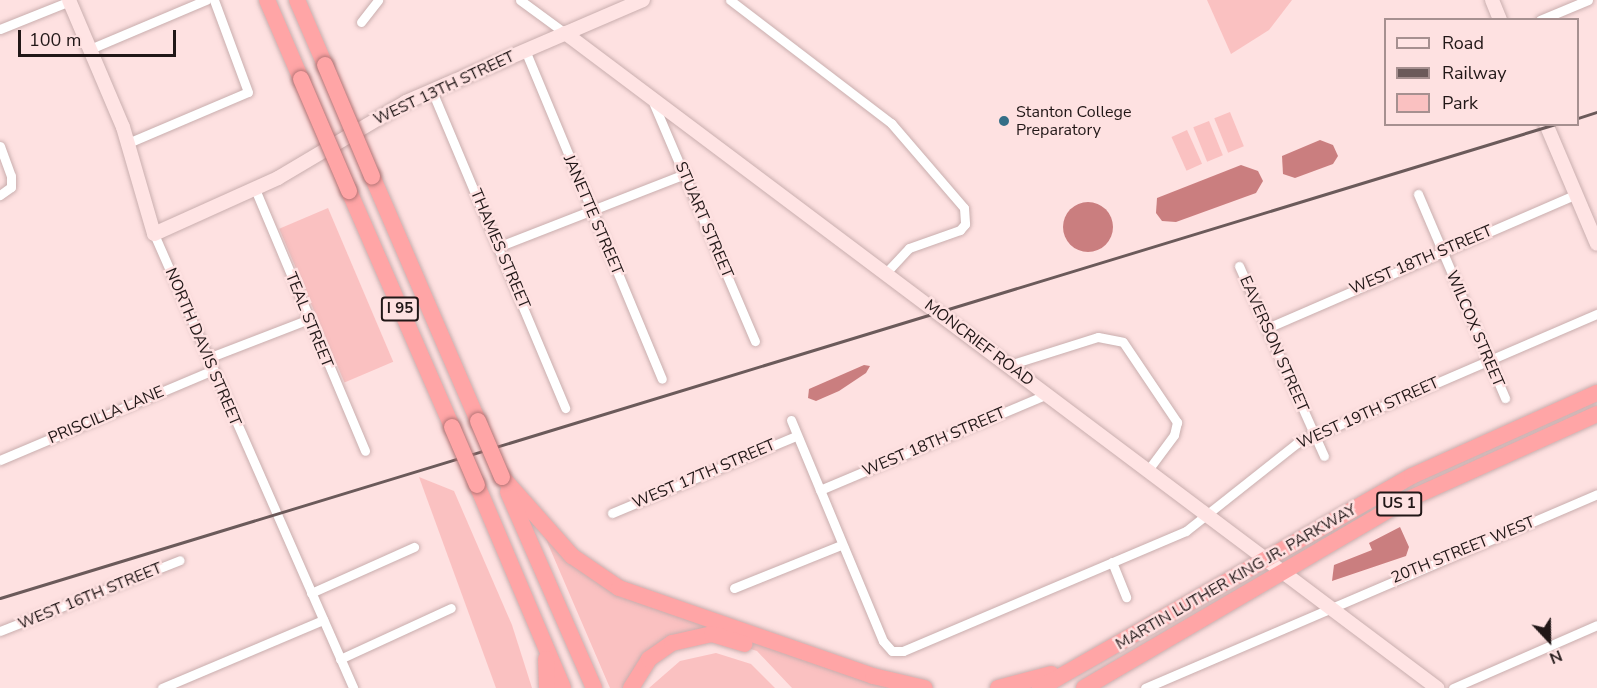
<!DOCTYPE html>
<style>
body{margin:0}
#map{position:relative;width:1597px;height:688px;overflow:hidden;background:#fee1e1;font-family:"Nunito Sans",sans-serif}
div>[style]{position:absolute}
.green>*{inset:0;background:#fac1c1;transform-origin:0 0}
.water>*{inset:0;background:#ca7e7f}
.round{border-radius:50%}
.roads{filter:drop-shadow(0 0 2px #c9aeae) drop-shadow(0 0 2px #c9aeae)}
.street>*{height:9px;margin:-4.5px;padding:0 4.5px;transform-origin:4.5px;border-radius:4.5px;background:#fff}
.secondary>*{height:14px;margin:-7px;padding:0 7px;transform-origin:7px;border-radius:7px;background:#ffe4e4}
.highway>*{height:16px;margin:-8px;padding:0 8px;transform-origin:8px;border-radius:8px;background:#ffa5a6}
.rail>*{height:3px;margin:-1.5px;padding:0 1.5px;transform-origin:1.5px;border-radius:1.5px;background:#6b5a5a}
.bridges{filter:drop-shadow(0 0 2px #b17374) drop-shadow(0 0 2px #b17374)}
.highway-bridge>*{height:16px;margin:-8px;padding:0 8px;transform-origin:8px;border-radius:8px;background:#ffa5a6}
.dots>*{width:16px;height:16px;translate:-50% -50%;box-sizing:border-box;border:3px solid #fee1e1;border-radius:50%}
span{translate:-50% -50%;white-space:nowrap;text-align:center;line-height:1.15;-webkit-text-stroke:5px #fee1e1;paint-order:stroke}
.shield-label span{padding:2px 4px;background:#fee1e1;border:2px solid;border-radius:4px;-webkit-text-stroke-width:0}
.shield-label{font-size:15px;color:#211717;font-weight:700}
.street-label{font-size:16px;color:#211717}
.poi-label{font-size:16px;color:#211717}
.left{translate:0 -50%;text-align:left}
.legend{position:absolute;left:1384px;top:18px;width:195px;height:108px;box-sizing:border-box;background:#fee1e1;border:2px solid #a69090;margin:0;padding:8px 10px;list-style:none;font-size:18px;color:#211717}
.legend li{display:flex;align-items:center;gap:12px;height:30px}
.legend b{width:30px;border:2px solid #a69090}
.north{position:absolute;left:1519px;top:610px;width:60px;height:60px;-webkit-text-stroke:4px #fee1e1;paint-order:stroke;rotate:158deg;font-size:16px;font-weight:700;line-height:24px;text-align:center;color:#211717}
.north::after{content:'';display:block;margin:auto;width:21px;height:27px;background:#211717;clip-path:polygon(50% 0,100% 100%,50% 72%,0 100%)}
.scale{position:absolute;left:18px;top:30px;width:158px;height:27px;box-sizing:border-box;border:3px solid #211717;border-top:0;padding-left:8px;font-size:18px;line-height:21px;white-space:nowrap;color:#211717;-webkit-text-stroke:4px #fee1e1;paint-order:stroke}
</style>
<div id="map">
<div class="green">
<i style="clip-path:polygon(1207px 0,1292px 0,1269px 30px,1231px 54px)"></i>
<i style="left:1230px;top:112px;width:37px;height:17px;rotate:68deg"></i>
<i style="left:1209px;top:121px;width:37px;height:17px;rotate:68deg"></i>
<i style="left:1187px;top:130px;width:37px;height:17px;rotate:66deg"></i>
<i style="left:328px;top:208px;width:167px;height:53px;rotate:67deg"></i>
<i style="clip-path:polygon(419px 477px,454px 491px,512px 625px,532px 688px,496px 688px)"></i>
<i style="clip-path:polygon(542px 530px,566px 558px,890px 688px,792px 688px,757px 651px,720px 639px,666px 652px,632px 688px,610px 688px)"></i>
<i style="clip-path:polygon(716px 653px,751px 664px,775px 688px,649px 688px,680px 661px)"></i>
</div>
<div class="water">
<i style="clip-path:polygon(1320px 140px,1333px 145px,1338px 156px,1333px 164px,1295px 178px,1283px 174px,1282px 156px)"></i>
<i style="clip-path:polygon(1241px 165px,1258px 171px,1263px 181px,1256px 193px,1176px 222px,1162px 221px,1156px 213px,1157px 198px)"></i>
<i class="round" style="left:1063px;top:202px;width:50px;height:50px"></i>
<i style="clip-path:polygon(864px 365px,870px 366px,866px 373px,839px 391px,816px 401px,808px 398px,809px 389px)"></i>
<i style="clip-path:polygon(1400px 527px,1409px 547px,1406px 556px,1332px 581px,1334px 565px,1372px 550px,1369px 543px)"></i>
</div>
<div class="roads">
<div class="street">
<i style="left:520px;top:0;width:56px;rotate:36.3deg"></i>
<i style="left:730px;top:0;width:203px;rotate:37.4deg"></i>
<i style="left:891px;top:123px;width:112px;rotate:49.3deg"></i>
<i style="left:964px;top:208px;width:16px;rotate:86deg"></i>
<i style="left:965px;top:224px;width:8px;rotate:130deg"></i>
<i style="left:960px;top:230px;width:54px;rotate:160.6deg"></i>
<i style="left:909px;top:248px;width:35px;rotate:133deg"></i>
<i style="left:1540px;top:20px;width:52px;rotate:-22.6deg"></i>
<i style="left:361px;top:22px;width:28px;rotate:-52deg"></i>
<i style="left:0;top:29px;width:75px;rotate:-21.8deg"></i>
<i style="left:90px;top:49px;width:126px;rotate:-22.9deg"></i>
<i style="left:525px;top:50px;width:356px;rotate:67.4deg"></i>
<i style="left:432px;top:91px;width:344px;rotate:67.2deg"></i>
<i style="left:653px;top:102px;width:260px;rotate:66.9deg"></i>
<i style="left:128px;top:143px;width:130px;rotate:-23deg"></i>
<i style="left:248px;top:92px;width:98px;rotate:-110.3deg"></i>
<i style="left:0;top:146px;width:32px;rotate:70deg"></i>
<i style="left:11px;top:176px;width:11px;rotate:90deg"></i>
<i style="left:11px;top:187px;width:14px;rotate:144deg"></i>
<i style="left:255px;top:189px;width:284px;rotate:67.2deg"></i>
<i style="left:1418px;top:194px;width:222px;rotate:66.9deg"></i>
<i style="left:154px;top:234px;width:496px;rotate:66.3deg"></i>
<i style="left:500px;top:246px;width:199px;rotate:-21.3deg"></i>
<i style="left:1239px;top:266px;width:208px;rotate:65.9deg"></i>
<i style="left:1267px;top:328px;width:337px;rotate:-23.4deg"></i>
<i style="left:208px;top:358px;width:108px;rotate:-21.1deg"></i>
<i style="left:1009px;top:365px;width:93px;rotate:-17.5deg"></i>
<i style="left:1098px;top:337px;width:25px;rotate:11deg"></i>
<i style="left:1123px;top:342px;width:97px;rotate:56deg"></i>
<i style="left:1177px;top:422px;width:13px;rotate:103deg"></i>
<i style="left:1174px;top:435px;width:44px;rotate:126.6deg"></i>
<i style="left:791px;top:420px;width:239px;rotate:67.4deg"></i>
<i style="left:883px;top:641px;width:13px;rotate:48deg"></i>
<i style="left:892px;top:651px;width:11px"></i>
<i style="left:903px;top:651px;width:307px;rotate:-23deg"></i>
<i style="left:1186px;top:531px;width:142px;rotate:-38.4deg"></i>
<i style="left:1297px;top:443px;width:327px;rotate:-23.3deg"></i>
<i style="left:0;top:460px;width:231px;rotate:-22.9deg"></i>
<i style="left:820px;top:490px;width:246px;rotate:-22.9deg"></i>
<i style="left:612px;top:513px;width:199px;rotate:-22.7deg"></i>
<i style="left:1112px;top:562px;width:38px;rotate:68deg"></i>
<i style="left:734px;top:588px;width:115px;rotate:-21.9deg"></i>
<i style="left:311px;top:593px;width:113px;rotate:-24.1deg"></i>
<i style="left:0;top:631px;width:193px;rotate:-21.5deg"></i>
<i style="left:340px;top:659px;width:122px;rotate:-24.7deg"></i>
<i style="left:162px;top:688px;width:175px;rotate:-22.9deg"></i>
<i style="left:1145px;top:688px;width:492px;rotate:-23.2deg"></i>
<i style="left:1453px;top:688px;width:157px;rotate:-23.6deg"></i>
</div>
<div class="secondary">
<i style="left:69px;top:0;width:138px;rotate:67deg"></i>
<i style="left:123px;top:127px;width:111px;rotate:73.8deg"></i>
<i style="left:154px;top:234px;width:136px;rotate:-24.3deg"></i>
<i style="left:278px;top:178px;width:149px;rotate:-30.7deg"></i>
<i style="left:406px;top:102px;width:258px;rotate:-23.3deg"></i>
<i style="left:1492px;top:0;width:22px;rotate:68deg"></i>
<i style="left:565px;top:33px;width:1091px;rotate:36.91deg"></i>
<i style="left:1546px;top:124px;width:130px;rotate:67deg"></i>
</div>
<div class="highway">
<i style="left:267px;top:0;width:86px;rotate:66.7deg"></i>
<i style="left:297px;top:0;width:71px;rotate:66.7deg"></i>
<i style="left:372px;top:176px;width:267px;rotate:66.6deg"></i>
<i style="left:349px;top:191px;width:257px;rotate:66.4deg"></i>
<i style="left:502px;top:477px;width:106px;rotate:48.5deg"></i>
<i style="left:572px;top:556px;width:57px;rotate:34.2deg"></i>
<i style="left:619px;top:588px;width:269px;rotate:19.1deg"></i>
<i style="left:873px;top:676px;width:53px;rotate:13deg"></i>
<i style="left:477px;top:485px;width:220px;rotate:67deg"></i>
<i style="left:508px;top:492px;width:214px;rotate:66.3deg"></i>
<i style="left:546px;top:659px;width:29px;rotate:88deg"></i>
<i style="left:631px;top:688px;width:34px;rotate:-58deg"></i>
<i style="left:649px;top:659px;width:28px;rotate:-35deg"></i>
<i style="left:672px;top:643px;width:41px;rotate:-12.7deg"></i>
<i style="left:712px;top:634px;width:34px;rotate:17deg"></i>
<i style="left:998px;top:688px;width:55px;rotate:-14.8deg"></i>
<i style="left:1040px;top:688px;width:428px;rotate:-29.7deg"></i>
<i style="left:1412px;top:476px;width:203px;rotate:-24.2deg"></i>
<i style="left:1084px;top:688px;width:366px;rotate:-30.3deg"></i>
<i style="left:1400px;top:503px;width:216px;rotate:-24.3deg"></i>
</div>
</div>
<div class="rail">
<i style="left:1578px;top:118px;width:20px;rotate:-18deg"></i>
<i style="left:0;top:598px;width:1626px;rotate:-16.95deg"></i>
</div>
<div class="bridges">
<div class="highway-bridge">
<i style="left:325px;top:65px;width:121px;rotate:67.1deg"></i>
<i style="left:301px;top:79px;width:122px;rotate:66.8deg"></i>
<i style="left:478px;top:421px;width:61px;rotate:66.8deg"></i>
<i style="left:452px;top:427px;width:63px;rotate:66.7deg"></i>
</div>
</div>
<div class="dots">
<i style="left:1004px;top:121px;background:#346e87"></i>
</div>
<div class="shield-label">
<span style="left:400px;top:309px">I 95</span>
<span style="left:1399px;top:504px">US 1</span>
</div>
<div class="street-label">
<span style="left:444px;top:88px;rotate:-25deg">WEST 13TH STREET</span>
<span style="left:593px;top:215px;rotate:67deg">JANETTE STREET</span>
<span style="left:704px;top:220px;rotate:67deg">STUART STREET</span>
<span style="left:500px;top:249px;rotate:67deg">THAMES STREET</span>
<span style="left:1421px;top:260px;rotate:-23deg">WEST 18TH STREET</span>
<span style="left:309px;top:320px;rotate:68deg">TEAL STREET</span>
<span style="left:1475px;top:329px;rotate:67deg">WILCOX STREET</span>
<span style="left:979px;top:343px;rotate:37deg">MONCRIEF ROAD</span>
<span style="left:1274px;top:344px;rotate:66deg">EAVERSON STREET</span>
<span style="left:203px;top:347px;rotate:67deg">NORTH DAVIS STREET</span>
<span style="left:1368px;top:413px;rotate:-24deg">WEST 19TH STREET</span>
<span style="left:106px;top:415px;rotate:-23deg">PRISCILLA LANE</span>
<span style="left:934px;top:442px;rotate:-23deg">WEST 18TH STREET</span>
<span style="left:704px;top:474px;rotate:-23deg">WEST 17TH STREET</span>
<span style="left:1463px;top:550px;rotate:-22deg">20TH STREET WEST</span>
<span style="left:1236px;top:577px;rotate:-30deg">MARTIN LUTHER KING JR. PARKWAY</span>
<span style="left:90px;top:596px;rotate:-22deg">WEST 16TH STREET</span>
</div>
<div class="poi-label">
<span class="left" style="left:1016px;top:121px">Stanton College<br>Preparatory</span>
</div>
<ul class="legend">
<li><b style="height:8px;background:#ffe4e4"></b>Road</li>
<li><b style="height:8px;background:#6b5a5a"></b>Railway</li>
<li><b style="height:16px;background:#fac1c1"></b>Park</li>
</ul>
<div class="north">N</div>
<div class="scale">100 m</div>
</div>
